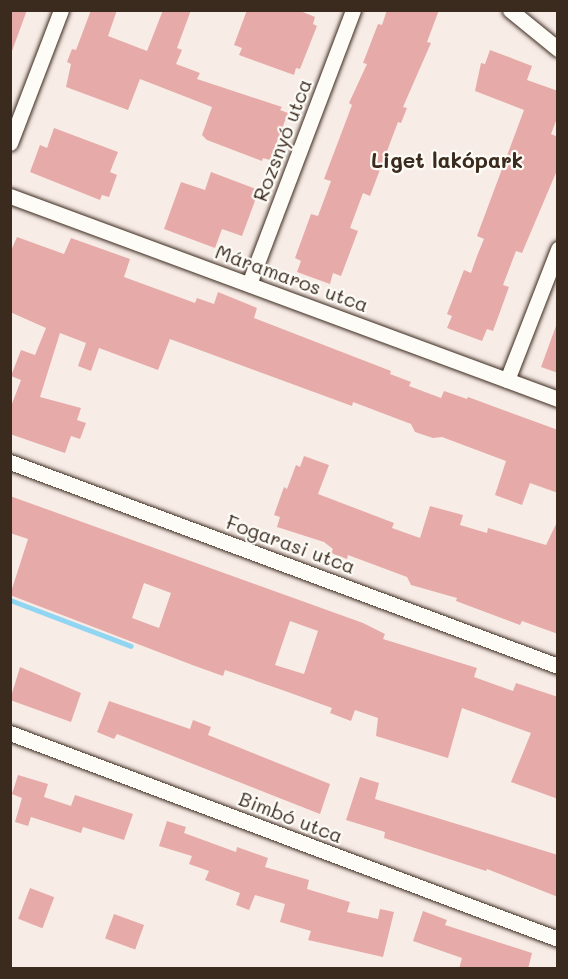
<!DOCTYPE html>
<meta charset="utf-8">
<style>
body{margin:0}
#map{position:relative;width:568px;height:979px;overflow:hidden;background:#f8ece7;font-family:Mali,sans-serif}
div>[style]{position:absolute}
.stream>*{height:5px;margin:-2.5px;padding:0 2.5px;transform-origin:2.5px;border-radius:2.5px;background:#90d6f2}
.building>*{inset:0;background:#e6aba8;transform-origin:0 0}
.roads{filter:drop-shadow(0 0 2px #3b2a1e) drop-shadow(0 0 2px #3b2a1e)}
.minor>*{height:15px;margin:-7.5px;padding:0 7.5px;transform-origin:7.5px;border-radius:7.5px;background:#fdfcf7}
span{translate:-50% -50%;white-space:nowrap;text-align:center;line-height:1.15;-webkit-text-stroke:4.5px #fdfcf7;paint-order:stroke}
.street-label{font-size:20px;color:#3b2a1e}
.neighbourhood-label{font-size:21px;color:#3b2a1e;font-weight:700}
.frame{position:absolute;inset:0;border:12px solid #3b2a1e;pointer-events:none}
</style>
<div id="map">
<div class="stream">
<i style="left:10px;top:600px;width:129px;rotate:20.8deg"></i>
</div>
<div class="building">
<i style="clip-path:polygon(10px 10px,27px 10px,12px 51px,10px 51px)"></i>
<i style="clip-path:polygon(91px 10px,117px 10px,108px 36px,147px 51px,163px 10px,191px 10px,177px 48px,182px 50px,176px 64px,200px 73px,197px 79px,282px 107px,280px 110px,288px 113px,270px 160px,263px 158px,262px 161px,207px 140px,202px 135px,212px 107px,140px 79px,128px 110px,66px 87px,71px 64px,67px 62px,72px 49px,76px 50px)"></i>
<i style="clip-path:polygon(247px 10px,298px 10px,315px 17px,313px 24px,317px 26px,300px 69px,296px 68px,294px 75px,239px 55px,242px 48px,234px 45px)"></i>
<i style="clip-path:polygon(387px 10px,439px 10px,427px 42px,431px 43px,403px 107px,407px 108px,401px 123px,398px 122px,370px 196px,363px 193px,350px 228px,358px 231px,341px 276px,333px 273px,330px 284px,297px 272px,301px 261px,295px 258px,311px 214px,318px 216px,331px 181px,324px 179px,352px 105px,349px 103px,367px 64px,363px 63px,378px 24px,382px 25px)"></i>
<i style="clip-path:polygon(490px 50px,532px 66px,527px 80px,558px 91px,558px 116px,551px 134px,558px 137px,558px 168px,522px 253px,516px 251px,503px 285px,509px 287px,493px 331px,487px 329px,482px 341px,447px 328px,452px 316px,447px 314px,464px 270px,471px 273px,477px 256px,484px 239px,477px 236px,524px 110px,475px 91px,481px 63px,485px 64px)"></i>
<i style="clip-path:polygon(54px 128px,118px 152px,110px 172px,117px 175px,109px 197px,102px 195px,100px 200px,30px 172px,40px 145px,47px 148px)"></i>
<i style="clip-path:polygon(211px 172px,259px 190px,242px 236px,222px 229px,215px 248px,164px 229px,181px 182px,205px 190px)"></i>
<i style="clip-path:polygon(17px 237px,64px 254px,71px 238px,130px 259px,124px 277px,195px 303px,197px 298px,214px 304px,218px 292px,257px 308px,254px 318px,391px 371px,390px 374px,411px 382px,409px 386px,441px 398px,444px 391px,467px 399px,468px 397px,558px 430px,558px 493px,530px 483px,522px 505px,495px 495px,506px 461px,442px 437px,433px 438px,415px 432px,411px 424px,353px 402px,352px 406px,170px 339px,158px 370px,99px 348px,91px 371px,78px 366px,86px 343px,60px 333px,40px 397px,81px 408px,77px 420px,86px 423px,80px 439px,71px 436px,65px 453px,10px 434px,10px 409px,21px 380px,11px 376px,21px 350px,35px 355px,46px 328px,10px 312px,10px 253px)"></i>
<i style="clip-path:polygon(556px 326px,558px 326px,558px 373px,541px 367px)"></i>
<i style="clip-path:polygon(304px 456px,329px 465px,318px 494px,394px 523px,392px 528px,420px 538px,430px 506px,463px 515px,460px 525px,487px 533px,488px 528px,546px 545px,558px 520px,558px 634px,522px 621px,520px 625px,456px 601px,457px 598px,411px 585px,407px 577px,348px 555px,347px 559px,331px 553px,333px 549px,324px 542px,277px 527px,280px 517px,274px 515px,284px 487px,287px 489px,296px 465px,300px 467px)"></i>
<i style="clip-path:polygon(evenodd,10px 496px,363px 623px,385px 634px,383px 639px,477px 668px,474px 677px,513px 691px,516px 683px,558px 697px,558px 799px,511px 782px,531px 733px,462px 708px,448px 758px,376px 736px,378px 718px,355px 710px,351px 721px,330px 713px,332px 708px,285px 691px,225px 670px,223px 676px,195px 666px,10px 595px,28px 539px,10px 533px,10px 496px,144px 583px,171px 593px,159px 628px,132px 618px,144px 583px,10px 496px,290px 621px,318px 631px,304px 674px,275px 665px,290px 621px)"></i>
<i style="clip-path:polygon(20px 667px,81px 693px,71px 722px,10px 700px)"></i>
<i style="clip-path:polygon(109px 701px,190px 729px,193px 720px,211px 727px,208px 735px,330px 784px,320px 814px,117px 734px,114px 739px,97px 732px)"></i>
<i style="clip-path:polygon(18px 775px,48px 784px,44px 797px,71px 806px,75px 795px,133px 814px,124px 840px,83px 827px,81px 833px,31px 817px,28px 826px,15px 822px,22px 798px,12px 794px)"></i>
<i style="clip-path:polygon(360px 777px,379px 783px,375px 799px,558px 855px,558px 897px,487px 869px,486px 871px,384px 838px,385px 832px,346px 820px)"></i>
<i style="clip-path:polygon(167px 821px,186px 827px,184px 833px,236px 852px,237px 847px,268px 858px,265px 867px,309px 880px,307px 889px,350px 902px,347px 912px,378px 919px,380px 909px,394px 912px,383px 957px,308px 940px,311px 931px,280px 922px,285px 904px,255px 895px,249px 910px,236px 905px,240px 893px,205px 880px,209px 871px,189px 864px,192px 856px,159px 846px)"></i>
<i style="left:30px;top:888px;width:26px;height:33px;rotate:21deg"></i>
<i style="clip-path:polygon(423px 911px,447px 920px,445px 925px,532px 953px,528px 969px,459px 969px,462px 958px,413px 941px)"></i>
<i style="left:114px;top:914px;width:32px;height:26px;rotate:20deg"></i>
</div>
<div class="roads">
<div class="minor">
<i style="left:510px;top:10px;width:62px;rotate:39.1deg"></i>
<i style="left:10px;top:143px;width:142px;rotate:-69deg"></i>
<i style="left:10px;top:196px;width:584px;rotate:20.33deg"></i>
<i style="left:249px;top:284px;width:293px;rotate:-69.2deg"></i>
<i style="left:507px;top:380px;width:141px;rotate:-68.7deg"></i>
<i style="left:10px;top:462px;width:585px;rotate:20.42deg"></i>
<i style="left:10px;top:733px;width:585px;rotate:20.6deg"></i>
</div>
</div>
<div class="street-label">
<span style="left:282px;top:140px;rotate:-69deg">Rozsnyó utca</span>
<span style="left:292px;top:278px;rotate:20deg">Máramaros utca</span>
<span style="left:291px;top:544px;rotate:20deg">Fogarasi utca</span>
<span style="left:291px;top:817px;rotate:21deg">Bimbó utca</span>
</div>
<div class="neighbourhood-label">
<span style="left:447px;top:160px">Liget lakópark</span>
</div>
<div class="frame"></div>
</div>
